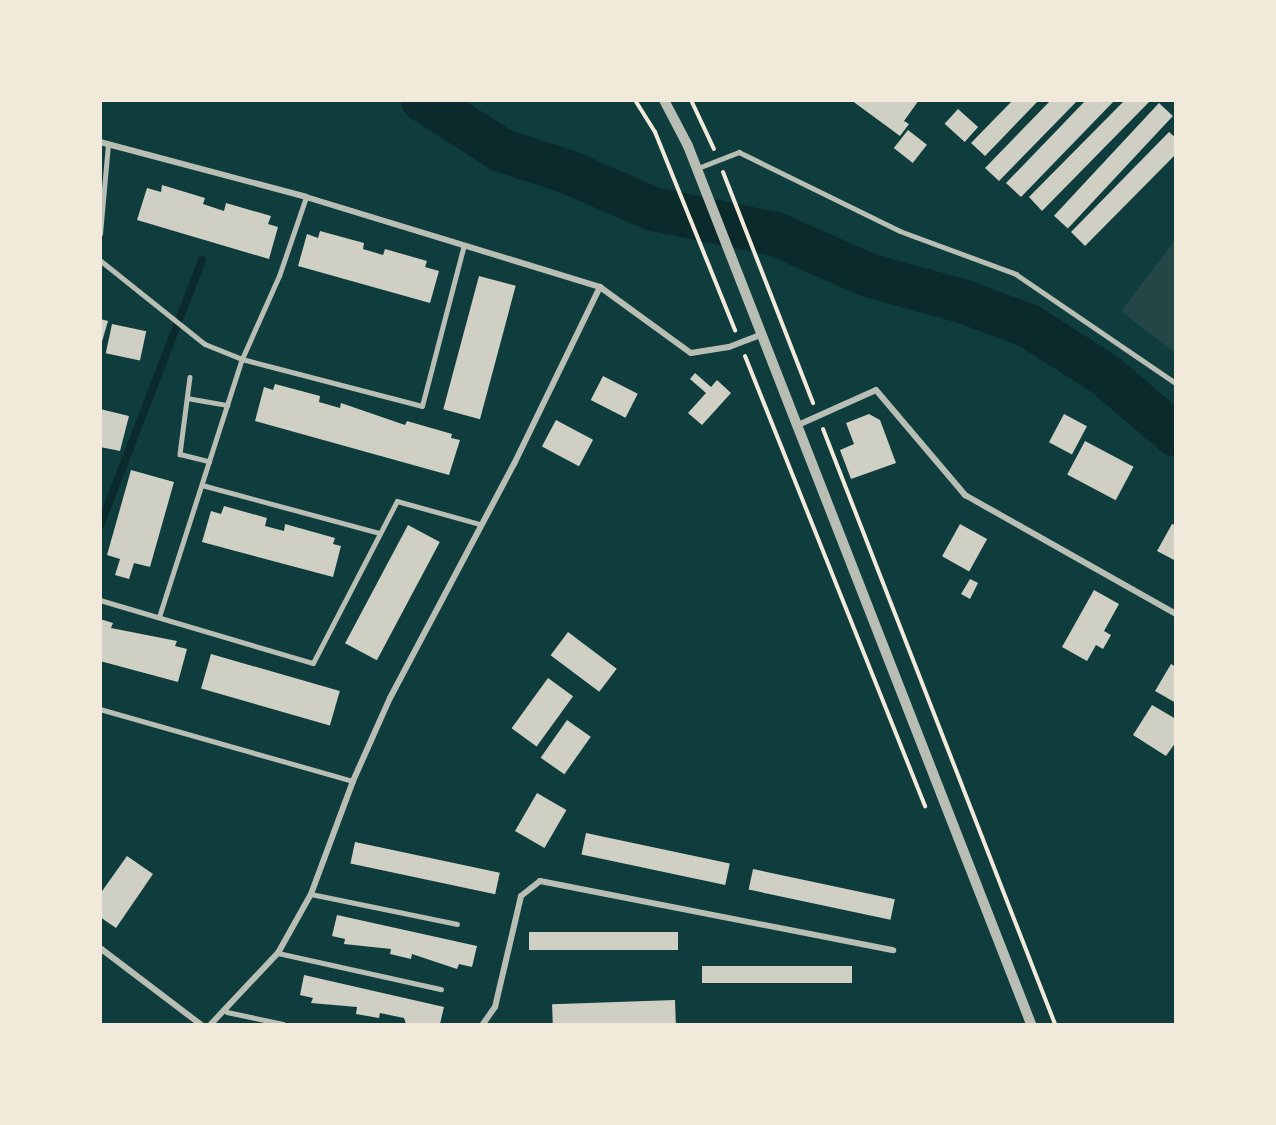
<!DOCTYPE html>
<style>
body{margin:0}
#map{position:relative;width:1276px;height:1125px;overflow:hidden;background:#0f3d3e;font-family:Quicksand,sans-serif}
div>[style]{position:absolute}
.green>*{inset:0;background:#244646}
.stream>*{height:8px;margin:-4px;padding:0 4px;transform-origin:4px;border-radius:4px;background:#0a2a2b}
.river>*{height:44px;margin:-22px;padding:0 22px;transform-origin:22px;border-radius:22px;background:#0a2a2b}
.building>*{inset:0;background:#cfcfc3;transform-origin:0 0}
.path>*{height:4px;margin:-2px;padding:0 2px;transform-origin:2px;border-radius:2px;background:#f1e9da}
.service>*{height:4.5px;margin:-2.25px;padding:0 2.25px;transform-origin:2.25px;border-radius:2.25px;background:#b8beb3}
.minor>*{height:6px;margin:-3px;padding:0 3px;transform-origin:3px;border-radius:3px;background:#b8beb3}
.tertiary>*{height:10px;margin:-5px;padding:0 5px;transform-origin:5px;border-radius:5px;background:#b8beb3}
span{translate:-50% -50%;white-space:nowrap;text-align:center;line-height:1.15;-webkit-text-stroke:5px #f1e9da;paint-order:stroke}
.frame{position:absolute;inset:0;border:102px solid #f1e9da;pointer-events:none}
</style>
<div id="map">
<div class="green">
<i style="clip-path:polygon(1175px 240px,1175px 353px,1121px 311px)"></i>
</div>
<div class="stream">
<i style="left:100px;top:526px;width:285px;rotate:-69deg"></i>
</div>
<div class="river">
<i style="left:423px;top:100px;width:93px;rotate:32.7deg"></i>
<i style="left:501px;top:150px;width:71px;rotate:18.2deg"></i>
<i style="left:568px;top:172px;width:93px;rotate:23.5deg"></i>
<i style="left:653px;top:209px;width:125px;rotate:11.6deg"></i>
<i style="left:775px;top:234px;width:102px;rotate:23.8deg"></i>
<i style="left:868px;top:275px;width:98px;rotate:15.5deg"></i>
<i style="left:962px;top:301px;width:72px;rotate:20.5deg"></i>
<i style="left:1029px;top:326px;width:89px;rotate:32.6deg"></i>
<i style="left:1104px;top:374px;width:94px;rotate:40.3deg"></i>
</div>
<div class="building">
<i style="clip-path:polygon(851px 100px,919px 100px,904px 121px,909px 124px,900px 136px)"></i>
<i style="clip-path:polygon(1013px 100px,1039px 100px,985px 156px,971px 143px)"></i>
<i style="clip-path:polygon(1051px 100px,1078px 100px,999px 181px,985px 168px)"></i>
<i style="clip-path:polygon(1086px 100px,1115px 100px,1021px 197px,1006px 183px)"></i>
<i style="clip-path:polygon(1125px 100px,1151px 100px,1042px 211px,1029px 197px)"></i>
<i style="left:1159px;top:103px;width:19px;height:154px;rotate:43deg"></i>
<i style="left:958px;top:109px;width:27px;height:20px;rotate:42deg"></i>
<i style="left:908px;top:130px;width:24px;height:23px;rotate:38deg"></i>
<i style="clip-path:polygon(1169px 132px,1176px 138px,1176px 154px,1085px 246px,1071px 232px)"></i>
<i style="clip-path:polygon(162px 185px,205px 198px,203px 204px,224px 211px,226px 203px,271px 216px,268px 224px,278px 227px,269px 259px,137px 220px,147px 188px,161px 192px)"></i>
<i style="clip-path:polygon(320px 231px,364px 243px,363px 249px,383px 255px,385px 249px,427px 261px,425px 267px,439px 271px,430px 303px,298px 266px,307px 234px,318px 238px)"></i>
<i style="left:479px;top:276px;width:38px;height:138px;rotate:15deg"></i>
<i style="clip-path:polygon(100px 319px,108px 321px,101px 345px,100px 345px)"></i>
<i style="left:112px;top:324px;width:35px;height:30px;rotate:12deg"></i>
<i style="clip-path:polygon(695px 373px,711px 387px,717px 380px,731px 393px,702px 425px,688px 413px,706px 393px,690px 379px)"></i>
<i style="left:603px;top:376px;width:39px;height:27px;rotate:27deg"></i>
<i style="clip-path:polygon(275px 384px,320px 396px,319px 402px,340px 408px,341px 403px,405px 425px,407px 421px,452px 434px,451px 438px,460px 440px,449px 475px,255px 421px,264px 387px,273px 390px)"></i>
<i style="clip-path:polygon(100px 409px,129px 416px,120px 451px,100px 447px)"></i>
<i style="clip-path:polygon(869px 414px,880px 420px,896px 463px,851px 479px,840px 450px,854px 444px,846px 423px)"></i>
<i style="left:1064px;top:414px;width:26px;height:32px;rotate:28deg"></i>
<i style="left:556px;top:420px;width:42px;height:30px;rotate:28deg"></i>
<i style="left:1085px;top:441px;width:55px;height:38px;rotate:28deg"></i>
<i style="clip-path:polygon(131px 470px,174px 482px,150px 567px,134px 563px,129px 579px,115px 575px,120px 559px,107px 555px)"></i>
<i style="clip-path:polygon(224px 506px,267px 518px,265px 526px,284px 531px,285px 524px,335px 538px,333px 544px,341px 546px,333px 577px,202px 542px,211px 511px,221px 514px)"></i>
<i style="left:960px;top:524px;width:31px;height:37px;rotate:29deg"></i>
<i style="clip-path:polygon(1172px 524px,1176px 525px,1176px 561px,1157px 551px)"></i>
<i style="left:408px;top:525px;width:36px;height:134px;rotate:28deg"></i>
<i style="clip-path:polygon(970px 579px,978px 583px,970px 599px,961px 594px)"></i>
<i style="clip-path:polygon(1094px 590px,1119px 604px,1104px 631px,1111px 635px,1103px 649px,1096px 645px,1087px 661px,1062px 647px)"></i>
<i style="clip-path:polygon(100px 619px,113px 623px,111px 628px,177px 641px,175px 646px,187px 649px,178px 682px,100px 661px)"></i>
<i style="left:568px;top:632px;width:61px;height:29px;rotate:37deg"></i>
<i style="left:211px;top:654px;width:134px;height:36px;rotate:16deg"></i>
<i style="clip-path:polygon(1171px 664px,1176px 667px,1176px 703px,1155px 691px)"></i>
<i style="left:548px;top:678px;width:31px;height:62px;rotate:36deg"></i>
<i style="clip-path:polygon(1152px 705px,1176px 719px,1176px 742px,1166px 756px,1133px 735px)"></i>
<i style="left:567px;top:720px;width:29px;height:46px;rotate:35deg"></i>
<i style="left:537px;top:793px;width:34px;height:44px;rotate:30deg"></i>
<i style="left:586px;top:833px;width:147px;height:22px;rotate:12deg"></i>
<i style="left:355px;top:842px;width:148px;height:22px;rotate:12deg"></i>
<i style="clip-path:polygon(127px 856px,153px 874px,116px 928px,100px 917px,100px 894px)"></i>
<i style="left:753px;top:869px;width:145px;height:21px;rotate:12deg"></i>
<i style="clip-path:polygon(337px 915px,477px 946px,472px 967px,459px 964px,457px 969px,412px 954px,411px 959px,390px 954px,391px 949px,344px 944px,345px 939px,332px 936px)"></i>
<i style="left:678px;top:932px;width:18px;height:149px;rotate:90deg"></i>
<i style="left:852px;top:966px;width:17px;height:150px;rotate:90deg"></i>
<i style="clip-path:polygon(304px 975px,444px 1007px,440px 1024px,406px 1024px,404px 1018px,380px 1013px,379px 1018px,356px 1014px,357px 1007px,311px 1003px,313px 998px,300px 995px)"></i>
<i style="left:675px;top:1000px;width:24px;height:123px;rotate:88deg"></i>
</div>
<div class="path">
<i style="left:635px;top:100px;width:38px;rotate:58deg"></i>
<i style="left:655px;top:132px;width:214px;rotate:68deg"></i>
<i style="left:691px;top:100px;width:54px;rotate:64.9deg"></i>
<i style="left:723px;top:172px;width:248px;rotate:68.7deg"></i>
<i style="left:745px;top:356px;width:485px;rotate:68.2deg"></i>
<i style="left:823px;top:429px;width:639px;rotate:68.7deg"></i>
</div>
<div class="service">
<i style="left:698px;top:168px;width:44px;rotate:-21.3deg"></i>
<i style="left:739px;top:152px;width:179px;rotate:26.1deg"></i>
<i style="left:900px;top:231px;width:124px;rotate:20.3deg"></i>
<i style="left:1016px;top:274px;width:194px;rotate:34.3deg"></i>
<i style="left:100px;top:234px;width:90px;rotate:-84.9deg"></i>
<i style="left:100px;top:260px;width:134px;rotate:38.7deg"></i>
<i style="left:205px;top:344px;width:40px;rotate:22deg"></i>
<i style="left:242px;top:359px;width:186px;rotate:14.6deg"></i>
<i style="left:422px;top:406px;width:166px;rotate:-75.4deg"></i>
<i style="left:190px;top:377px;width:78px;rotate:97.4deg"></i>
<i style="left:180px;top:454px;width:30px;rotate:14deg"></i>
<i style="left:187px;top:398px;width:41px;rotate:9.9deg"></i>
<i style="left:202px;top:485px;width:184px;rotate:15.1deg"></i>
<i style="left:100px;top:600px;width:222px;rotate:16.5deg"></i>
<i style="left:313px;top:663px;width:182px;rotate:-62.6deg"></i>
<i style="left:397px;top:501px;width:86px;rotate:15.5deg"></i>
<i style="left:159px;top:617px;width:271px;rotate:-72.2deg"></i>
<i style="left:242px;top:359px;width:91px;rotate:-66deg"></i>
<i style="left:279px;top:276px;width:83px;rotate:-71.1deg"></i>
<i style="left:100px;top:709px;width:263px;rotate:15.9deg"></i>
<i style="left:311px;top:894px;width:149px;rotate:11.6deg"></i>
<i style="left:278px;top:953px;width:167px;rotate:12.5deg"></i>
<i style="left:227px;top:1012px;width:57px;rotate:12.1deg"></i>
</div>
<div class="minor">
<i style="left:100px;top:142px;width:213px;rotate:14.9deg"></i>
<i style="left:306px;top:197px;width:307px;rotate:17deg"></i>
<i style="left:600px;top:287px;width:112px;rotate:36deg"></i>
<i style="left:691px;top:353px;width:38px;rotate:-9deg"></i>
<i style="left:729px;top:347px;width:33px;rotate:-21deg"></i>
<i style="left:798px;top:425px;width:85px;rotate:-24.2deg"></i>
<i style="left:876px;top:390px;width:138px;rotate:49.7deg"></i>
<i style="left:965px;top:495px;width:242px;rotate:29.4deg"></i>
<i style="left:100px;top:948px;width:126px;rotate:37.2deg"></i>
<i style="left:211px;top:1024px;width:98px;rotate:-46.7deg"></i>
<i style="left:278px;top:953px;width:68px;rotate:-60.8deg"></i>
<i style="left:311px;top:894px;width:121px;rotate:-69.6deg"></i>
<i style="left:353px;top:781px;width:91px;rotate:-66deg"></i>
<i style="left:390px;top:698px;width:265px;rotate:-62.1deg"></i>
<i style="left:514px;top:464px;width:197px;rotate:-64.1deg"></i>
<i style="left:483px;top:1024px;width:21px;rotate:-55deg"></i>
<i style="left:495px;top:1007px;width:114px;rotate:-76.8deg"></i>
<i style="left:521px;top:896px;width:24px;rotate:-38deg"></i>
<i style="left:540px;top:881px;width:360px;rotate:11.1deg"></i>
</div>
<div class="tertiary">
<i style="left:664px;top:100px;width:52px;rotate:62.4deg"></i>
<i style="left:688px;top:146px;width:943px;rotate:68.66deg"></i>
</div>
<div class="frame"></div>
</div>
